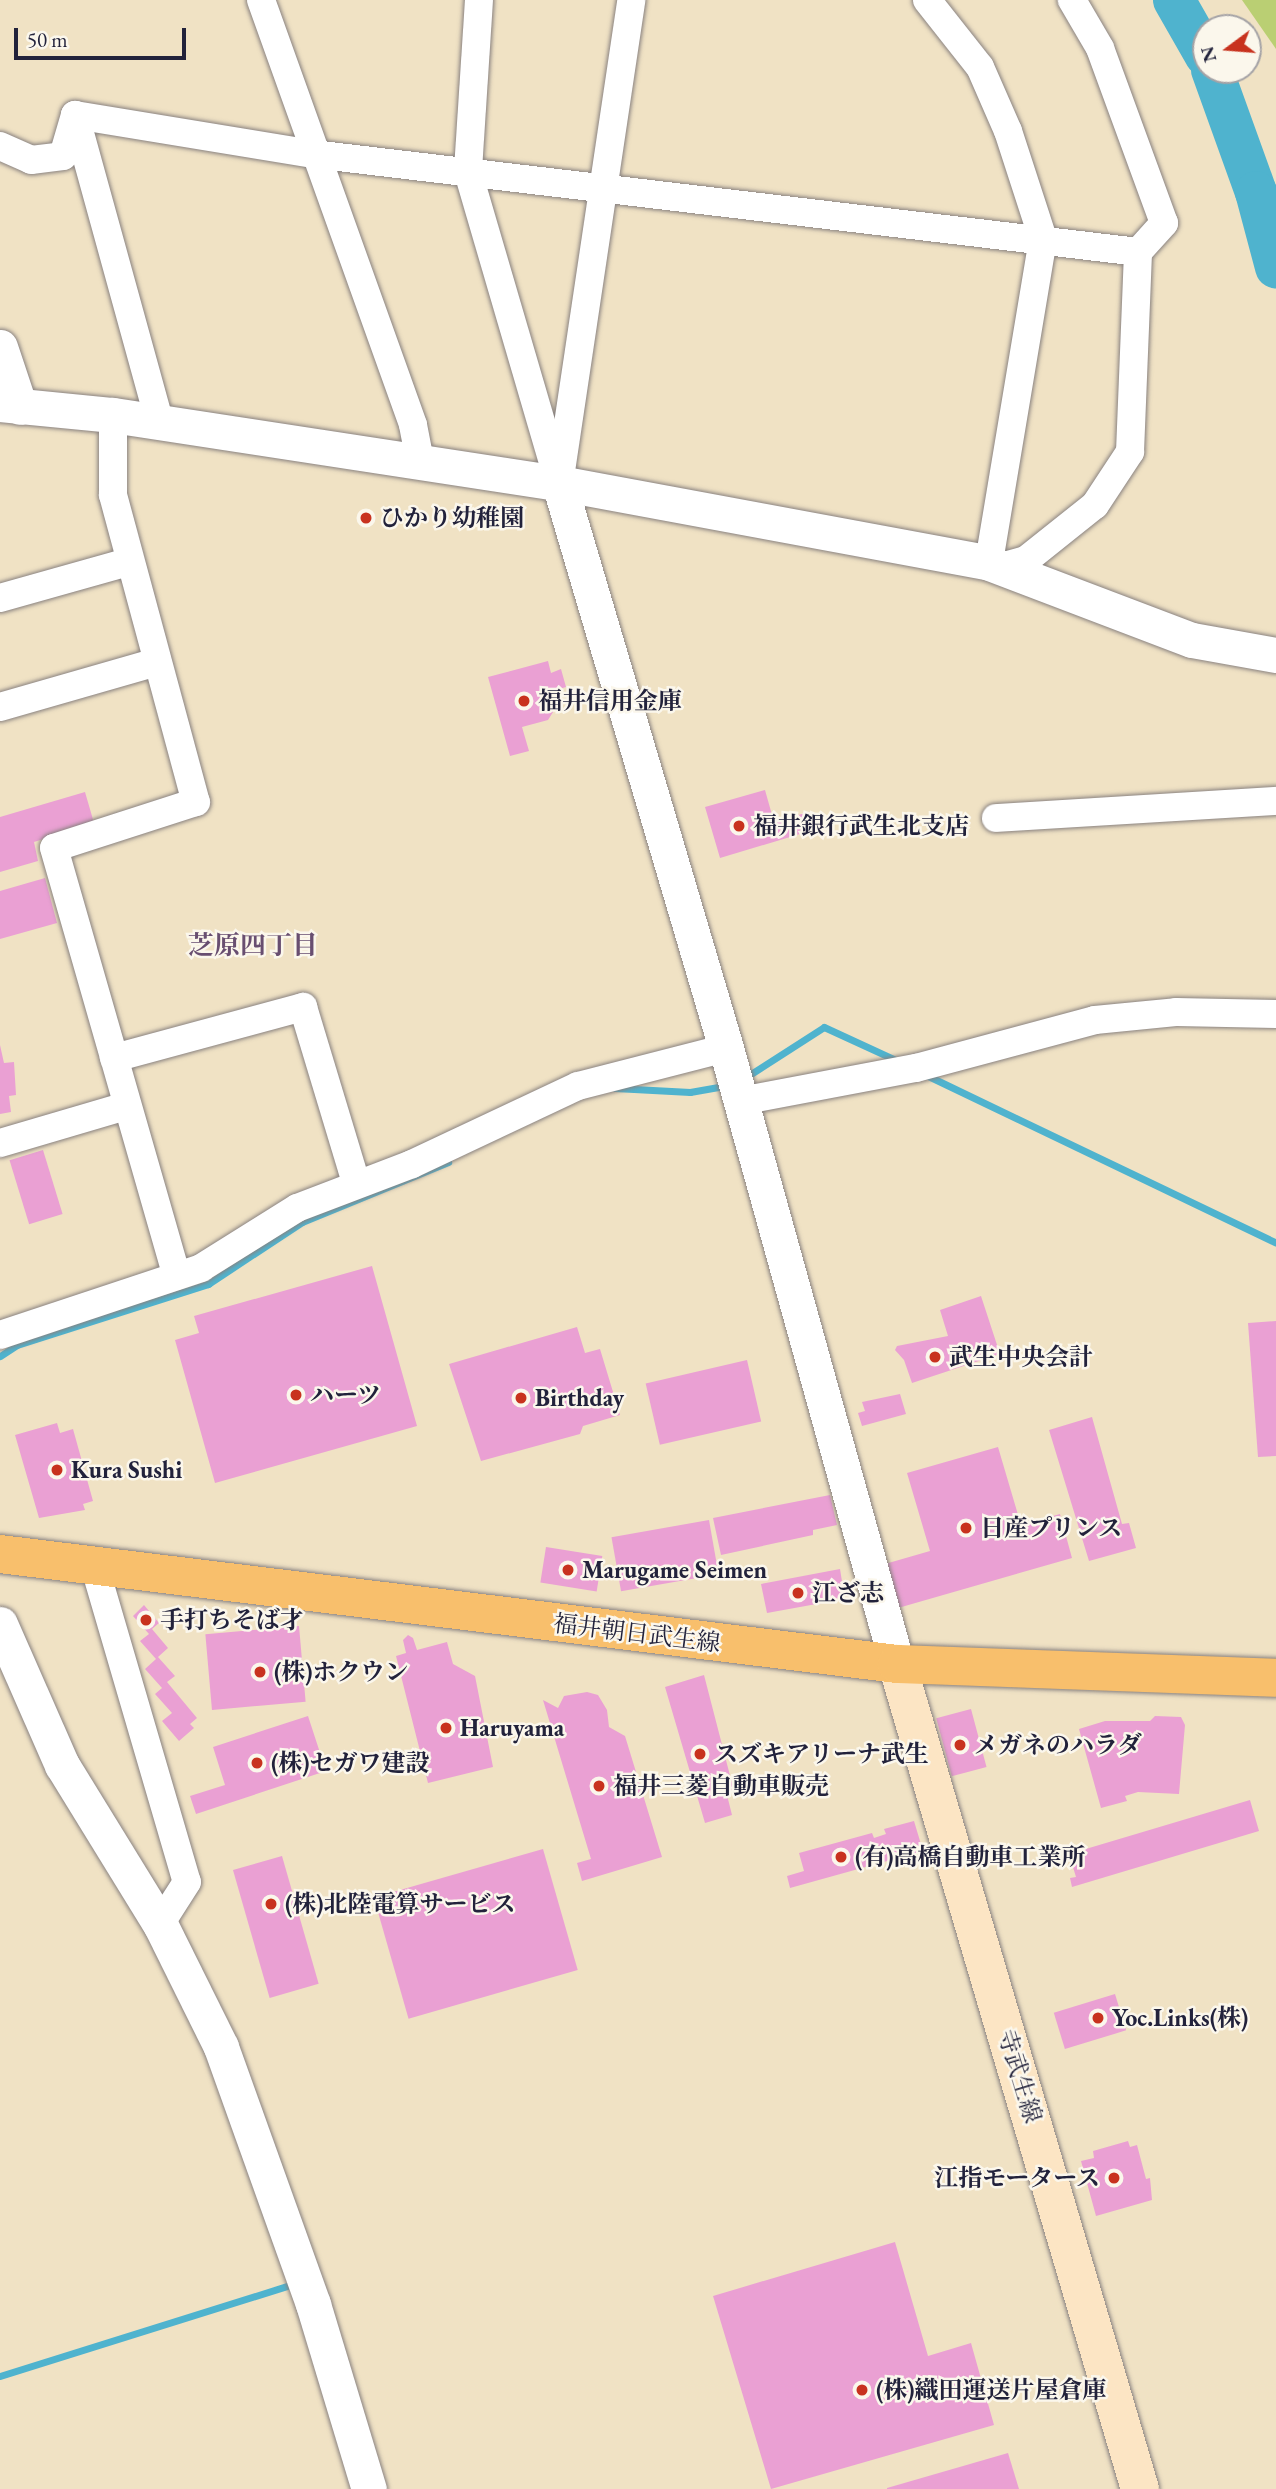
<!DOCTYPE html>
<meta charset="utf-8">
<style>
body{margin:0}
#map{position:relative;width:1276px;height:2489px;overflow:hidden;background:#f0e2c4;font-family:"EB Garamond","Noto Serif JP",serif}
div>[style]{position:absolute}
.green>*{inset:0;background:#bacf73}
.stream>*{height:7px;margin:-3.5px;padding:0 3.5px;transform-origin:3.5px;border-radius:3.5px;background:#4fb3ce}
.river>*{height:42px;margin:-21px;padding:0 21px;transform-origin:21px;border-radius:21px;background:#4fb3ce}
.building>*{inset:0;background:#eaa0d3;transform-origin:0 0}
.roads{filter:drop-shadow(0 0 2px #898280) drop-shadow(0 0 2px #898280)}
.minor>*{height:28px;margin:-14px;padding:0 14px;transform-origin:14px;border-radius:14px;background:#fff}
.tertiary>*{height:35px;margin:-17.5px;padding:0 17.5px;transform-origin:17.5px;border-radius:17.5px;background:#fff}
.secondary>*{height:38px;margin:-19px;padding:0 19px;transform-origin:19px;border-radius:19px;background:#fce5c4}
.primary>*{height:38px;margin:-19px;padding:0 19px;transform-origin:19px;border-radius:19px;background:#f8bf6c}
.dots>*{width:19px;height:19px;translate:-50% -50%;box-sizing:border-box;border:4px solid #fbf7ec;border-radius:50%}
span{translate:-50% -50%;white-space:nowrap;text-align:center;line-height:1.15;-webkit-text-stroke:5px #fbf7ec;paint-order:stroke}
.poi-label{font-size:24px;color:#22223b;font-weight:700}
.left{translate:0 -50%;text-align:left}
.right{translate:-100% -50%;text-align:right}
.street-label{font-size:24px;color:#22223b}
.neighbourhood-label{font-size:26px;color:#684e70;font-weight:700}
.north{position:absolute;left:1192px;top:14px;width:70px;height:70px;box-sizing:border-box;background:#fbf7ec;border:2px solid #a4a2a5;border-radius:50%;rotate:254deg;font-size:19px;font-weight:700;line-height:28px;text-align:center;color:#22223b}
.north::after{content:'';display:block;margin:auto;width:24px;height:32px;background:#c8321e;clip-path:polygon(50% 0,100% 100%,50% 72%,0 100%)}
.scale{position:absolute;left:14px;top:28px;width:172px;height:32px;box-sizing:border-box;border:4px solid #22223b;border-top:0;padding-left:9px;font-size:21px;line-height:24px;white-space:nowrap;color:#22223b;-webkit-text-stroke:5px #fbf7ec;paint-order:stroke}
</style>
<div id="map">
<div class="green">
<i style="clip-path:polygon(1242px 0,1276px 0,1276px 49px)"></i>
</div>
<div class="stream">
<i style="left:924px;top:1074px;width:390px;rotate:25.6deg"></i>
<i style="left:743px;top:1079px;width:96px;rotate:-32.7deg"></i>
<i style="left:824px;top:1027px;width:84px;rotate:24.7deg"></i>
<i style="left:615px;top:1088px;width:75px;rotate:3.1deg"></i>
<i style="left:690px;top:1092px;width:36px;rotate:-10deg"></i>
<i style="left:0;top:1356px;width:20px;rotate:-33deg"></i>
<i style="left:17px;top:1345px;width:201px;rotate:-17.7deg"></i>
<i style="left:208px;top:1284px;width:113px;rotate:-33.4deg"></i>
<i style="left:302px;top:1222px;width:158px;rotate:-22.3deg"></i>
<i style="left:0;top:2376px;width:307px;rotate:-17.4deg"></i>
</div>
<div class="river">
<i style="left:1174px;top:0;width:64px;rotate:60.3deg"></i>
<i style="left:1212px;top:70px;width:130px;rotate:70.2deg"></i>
<i style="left:1256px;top:192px;width:78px;rotate:75.1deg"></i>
</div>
<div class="building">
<i style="clip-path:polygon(548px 661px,551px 673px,561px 669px,566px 687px,556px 690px,560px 701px,548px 720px,522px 727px,529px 751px,510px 756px,488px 677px)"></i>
<i style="clip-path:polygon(765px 790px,774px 822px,805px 813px,810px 831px,720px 858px,705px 807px)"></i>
<i style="clip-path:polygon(85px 792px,94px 823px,34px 842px,38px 861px,0 872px,0 817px)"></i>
<i style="clip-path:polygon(45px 878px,57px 923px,0 939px,0 891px)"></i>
<i style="clip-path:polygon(0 1045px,4px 1063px,14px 1062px,16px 1095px,9px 1096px,11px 1112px,0 1114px)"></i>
<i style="left:43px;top:1150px;width:67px;height:35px;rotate:73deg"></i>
<i style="clip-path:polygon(372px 1266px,417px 1426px,215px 1483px,175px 1340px,199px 1333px,194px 1316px)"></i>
<i style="clip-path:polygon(981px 1296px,1000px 1354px,912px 1383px,904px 1360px,895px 1350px,897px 1346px,948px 1336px,940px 1310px)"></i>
<i style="clip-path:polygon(1276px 1321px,1276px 1456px,1258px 1457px,1248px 1323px)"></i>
<i style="clip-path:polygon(577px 1327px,585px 1353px,600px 1349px,620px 1415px,583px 1426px,580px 1434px,481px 1461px,449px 1364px)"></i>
<i style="left:747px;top:1360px;width:63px;height:104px;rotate:77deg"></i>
<i style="clip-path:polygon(900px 1394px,906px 1414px,862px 1426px,858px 1413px,865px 1411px,862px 1402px)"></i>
<i style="clip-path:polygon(1092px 1417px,1122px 1524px,1129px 1523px,1136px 1548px,1089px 1561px,1049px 1430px)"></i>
<i style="clip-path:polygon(57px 1423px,60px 1433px,73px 1429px,93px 1501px,83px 1504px,85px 1510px,39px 1518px,15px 1435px)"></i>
<i style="clip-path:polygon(998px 1447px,1021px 1525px,1060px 1514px,1072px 1558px,898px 1608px,885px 1564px,930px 1551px,907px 1473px)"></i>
<i style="clip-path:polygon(830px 1495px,837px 1525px,813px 1530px,813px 1535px,721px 1555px,713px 1518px)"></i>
<i style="left:709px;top:1520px;width:55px;height:99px;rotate:80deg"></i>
<i style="left:546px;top:1547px;width:57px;height:36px;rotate:9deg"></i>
<i style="clip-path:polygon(840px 1569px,844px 1594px,833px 1601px,767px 1613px,761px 1584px)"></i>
<i style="clip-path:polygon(144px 1605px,159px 1623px,152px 1629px,168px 1648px,158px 1657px,175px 1676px,167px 1682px,197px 1718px,190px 1724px,194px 1728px,179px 1741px,162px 1721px,172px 1713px,155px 1694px,162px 1688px,145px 1669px,156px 1659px,140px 1641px,149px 1634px,133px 1616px)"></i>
<i style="left:299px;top:1626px;width:76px;height:94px;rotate:85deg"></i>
<i style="clip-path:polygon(408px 1635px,413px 1638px,417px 1650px,447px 1642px,453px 1664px,475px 1676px,493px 1767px,428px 1783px,396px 1656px,406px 1653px,403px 1640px)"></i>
<i style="clip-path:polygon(704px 1675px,734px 1791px,727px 1795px,732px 1815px,705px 1823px,665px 1687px)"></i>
<i style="clip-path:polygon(587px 1692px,598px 1695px,607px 1710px,609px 1727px,625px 1736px,662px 1857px,582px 1881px,577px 1863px,591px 1859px,543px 1700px,558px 1708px,564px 1696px)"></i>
<i style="left:971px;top:1709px;width:60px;height:36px;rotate:75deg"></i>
<i style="clip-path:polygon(308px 1716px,326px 1771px,196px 1814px,190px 1796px,225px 1785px,213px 1747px)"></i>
<i style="clip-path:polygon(1155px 1716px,1181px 1717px,1185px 1725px,1179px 1794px,1138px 1792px,1125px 1796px,1127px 1801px,1101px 1808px,1079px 1729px,1105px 1721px,1150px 1721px)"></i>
<i style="clip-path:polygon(1250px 1800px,1259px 1831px,1072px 1887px,1070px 1878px,1076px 1877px,1069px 1854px)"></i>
<i style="clip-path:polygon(914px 1821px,923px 1851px,790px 1888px,787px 1876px,804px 1871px,799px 1853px,872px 1833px,874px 1838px,886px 1834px,884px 1829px)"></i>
<i style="left:543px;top:1849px;width:126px;height:176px;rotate:74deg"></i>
<i style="left:282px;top:1856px;width:133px;height:51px;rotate:74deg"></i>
<i style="left:1115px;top:1994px;width:38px;height:64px;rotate:73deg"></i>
<i style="clip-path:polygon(1128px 2141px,1130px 2147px,1137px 2145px,1146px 2179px,1150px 2178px,1152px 2200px,1096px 2216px,1081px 2161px,1094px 2158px,1093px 2151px)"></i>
<i style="clip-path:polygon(895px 2242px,928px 2356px,971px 2343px,994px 2425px,771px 2489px,713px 2296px)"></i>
<i style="clip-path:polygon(1008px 2453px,1019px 2489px,887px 2489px,887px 2488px)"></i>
</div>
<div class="roads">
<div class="minor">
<i style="left:261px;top:0;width:451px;rotate:70.3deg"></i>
<i style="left:413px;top:425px;width:38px;rotate:79deg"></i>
<i style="left:479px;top:0;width:172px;rotate:93.7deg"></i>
<i style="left:468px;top:172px;width:324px;rotate:73.7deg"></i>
<i style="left:927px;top:0;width:85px;rotate:51.7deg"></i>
<i style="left:980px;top:67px;width:70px;rotate:66.4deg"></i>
<i style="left:1008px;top:131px;width:114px;rotate:72deg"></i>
<i style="left:1043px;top:239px;width:328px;rotate:99.5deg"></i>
<i style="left:75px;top:115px;width:320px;rotate:74.6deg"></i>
<i style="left:0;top:146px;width:34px;rotate:24deg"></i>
<i style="left:31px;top:160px;width:32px;rotate:-7deg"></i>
<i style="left:63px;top:156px;width:43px;rotate:-73.7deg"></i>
<i style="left:75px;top:115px;width:241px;rotate:9.3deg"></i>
<i style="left:313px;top:154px;width:831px;rotate:6.77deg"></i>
<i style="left:113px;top:415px;width:80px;rotate:90deg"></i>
<i style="left:113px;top:495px;width:318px;rotate:74.9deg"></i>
<i style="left:196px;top:802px;width:149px;rotate:162.1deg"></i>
<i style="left:54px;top:848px;width:445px;rotate:74deg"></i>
<i style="left:561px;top:471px;width:476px;rotate:-81.5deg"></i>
<i style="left:1001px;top:567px;width:26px;rotate:-16deg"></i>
<i style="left:1026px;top:560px;width:88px;rotate:-38.6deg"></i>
<i style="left:1095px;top:505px;width:64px;rotate:-56.6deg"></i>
<i style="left:1130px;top:452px;width:200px;rotate:-87.7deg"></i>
<i style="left:1138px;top:252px;width:39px;rotate:-48deg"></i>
<i style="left:1164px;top:223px;width:186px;rotate:-110.1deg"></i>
<i style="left:1100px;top:48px;width:56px;rotate:-120.3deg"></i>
<i style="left:0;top:598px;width:133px;rotate:-15.7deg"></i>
<i style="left:0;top:707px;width:163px;rotate:-16deg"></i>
<i style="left:996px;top:818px;width:281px;rotate:-3.5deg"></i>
<i style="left:114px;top:1058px;width:196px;rotate:-15.1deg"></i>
<i style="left:303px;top:1007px;width:183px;rotate:73.2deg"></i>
<i style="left:741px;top:1101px;width:178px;rotate:-10.7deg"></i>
<i style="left:916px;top:1068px;width:185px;rotate:-15deg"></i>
<i style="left:1095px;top:1020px;width:81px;rotate:-5.6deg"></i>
<i style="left:1176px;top:1012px;width:100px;rotate:1.1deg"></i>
<i style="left:0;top:1143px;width:131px;rotate:-16.4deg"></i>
<i style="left:0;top:1335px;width:212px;rotate:-18.4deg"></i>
<i style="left:201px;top:1268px;width:113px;rotate:-32deg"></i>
<i style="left:297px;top:1208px;width:123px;rotate:-20.9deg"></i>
<i style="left:412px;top:1164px;width:183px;rotate:-25.2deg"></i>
<i style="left:578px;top:1086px;width:153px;rotate:-14.4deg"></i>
<i style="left:95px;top:1568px;width:327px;rotate:73.7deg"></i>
<i style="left:187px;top:1882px;width:50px;rotate:122.7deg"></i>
</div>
<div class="tertiary">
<i style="left:0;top:347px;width:63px;rotate:71.6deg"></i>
<i style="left:0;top:404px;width:114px;rotate:5.6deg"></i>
<i style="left:113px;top:415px;width:451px;rotate:8.7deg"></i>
<i style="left:559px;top:483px;width:437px;rotate:10.5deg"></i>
<i style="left:989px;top:563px;width:217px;rotate:20.8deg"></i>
<i style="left:1192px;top:640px;width:85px;rotate:10.1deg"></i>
<i style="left:559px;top:483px;width:589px;rotate:73.53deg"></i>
<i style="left:726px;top:1048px;width:639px;rotate:74.49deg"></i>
<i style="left:0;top:1624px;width:154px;rotate:66.3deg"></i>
<i style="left:62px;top:1765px;width:187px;rotate:58.4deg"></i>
<i style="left:160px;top:1924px;width:137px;rotate:63.6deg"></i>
<i style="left:221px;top:2047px;width:273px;rotate:70.3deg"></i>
<i style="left:313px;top:2304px;width:193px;rotate:73.2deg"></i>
</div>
<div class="secondary">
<i style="left:897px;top:1664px;width:860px;rotate:73.59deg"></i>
</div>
<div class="primary">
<i style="left:0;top:1554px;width:904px;rotate:6.99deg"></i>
<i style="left:897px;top:1664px;width:379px;rotate:2.1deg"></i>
</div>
</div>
<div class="dots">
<i style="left:366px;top:518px;background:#c8321e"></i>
<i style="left:524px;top:701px;background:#c8321e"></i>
<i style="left:739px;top:826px;background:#c8321e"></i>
<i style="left:935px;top:1357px;background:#c8321e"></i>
<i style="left:296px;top:1395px;background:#c8321e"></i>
<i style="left:521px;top:1398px;background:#c8321e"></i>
<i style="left:57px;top:1470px;background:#c8321e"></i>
<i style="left:966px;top:1528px;background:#c8321e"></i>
<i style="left:568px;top:1570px;background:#c8321e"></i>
<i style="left:798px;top:1593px;background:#c8321e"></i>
<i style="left:146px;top:1620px;background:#c8321e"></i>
<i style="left:260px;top:1672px;background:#c8321e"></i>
<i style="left:446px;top:1728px;background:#c8321e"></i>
<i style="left:960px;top:1745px;background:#c8321e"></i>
<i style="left:700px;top:1754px;background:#c8321e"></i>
<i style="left:257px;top:1763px;background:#c8321e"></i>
<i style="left:599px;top:1786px;background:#c8321e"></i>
<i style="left:841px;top:1857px;background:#c8321e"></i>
<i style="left:271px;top:1904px;background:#c8321e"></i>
<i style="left:1098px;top:2018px;background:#c8321e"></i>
<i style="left:1114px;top:2178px;background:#c8321e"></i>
<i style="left:862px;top:2390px;background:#c8321e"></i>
</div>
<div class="poi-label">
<span class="left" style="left:380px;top:518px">ひかり幼稚園</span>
<span class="left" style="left:538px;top:701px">福井信用金庫</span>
<span class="left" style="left:753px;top:826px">福井銀行武生北支店</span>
<span class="left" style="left:949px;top:1357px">武生中央会計</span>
<span class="left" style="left:310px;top:1395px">ハーツ</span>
<span class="left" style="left:535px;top:1398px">Birthday</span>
<span class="left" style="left:71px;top:1470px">Kura Sushi</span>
<span class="left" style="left:980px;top:1528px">日産プリンス</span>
<span class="left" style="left:582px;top:1570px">Marugame Seimen</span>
<span class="left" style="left:812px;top:1593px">江ざ志</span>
<span class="left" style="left:160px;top:1620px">手打ちそば才</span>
<span class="left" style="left:274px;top:1672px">(株)ホクウン</span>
<span class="left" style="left:460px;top:1728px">Haruyama</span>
<span class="left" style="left:974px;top:1745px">メガネのハラダ</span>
<span class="left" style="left:714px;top:1754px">スズキアリーナ武生</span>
<span class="left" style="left:271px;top:1763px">(株)セガワ建設</span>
<span class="left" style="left:613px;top:1786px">福井三菱自動車販売</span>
<span class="left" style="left:855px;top:1857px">(有)高橋自動車工業所</span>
<span class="left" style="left:285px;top:1904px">(株)北陸電算サービス</span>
<span class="left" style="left:1112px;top:2018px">Yoc.Links(株)</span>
<span class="right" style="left:1100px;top:2178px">江指モータース</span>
<span class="left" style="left:876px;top:2390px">(株)織田運送片屋倉庫</span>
</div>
<div class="street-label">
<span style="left:637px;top:1633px;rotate:7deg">福井朝日武生線</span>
<span style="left:1020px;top:2076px;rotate:73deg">寺武生線</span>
</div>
<div class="neighbourhood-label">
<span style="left:253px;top:946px">芝原四丁目</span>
</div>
<div class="north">N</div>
<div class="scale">50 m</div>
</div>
